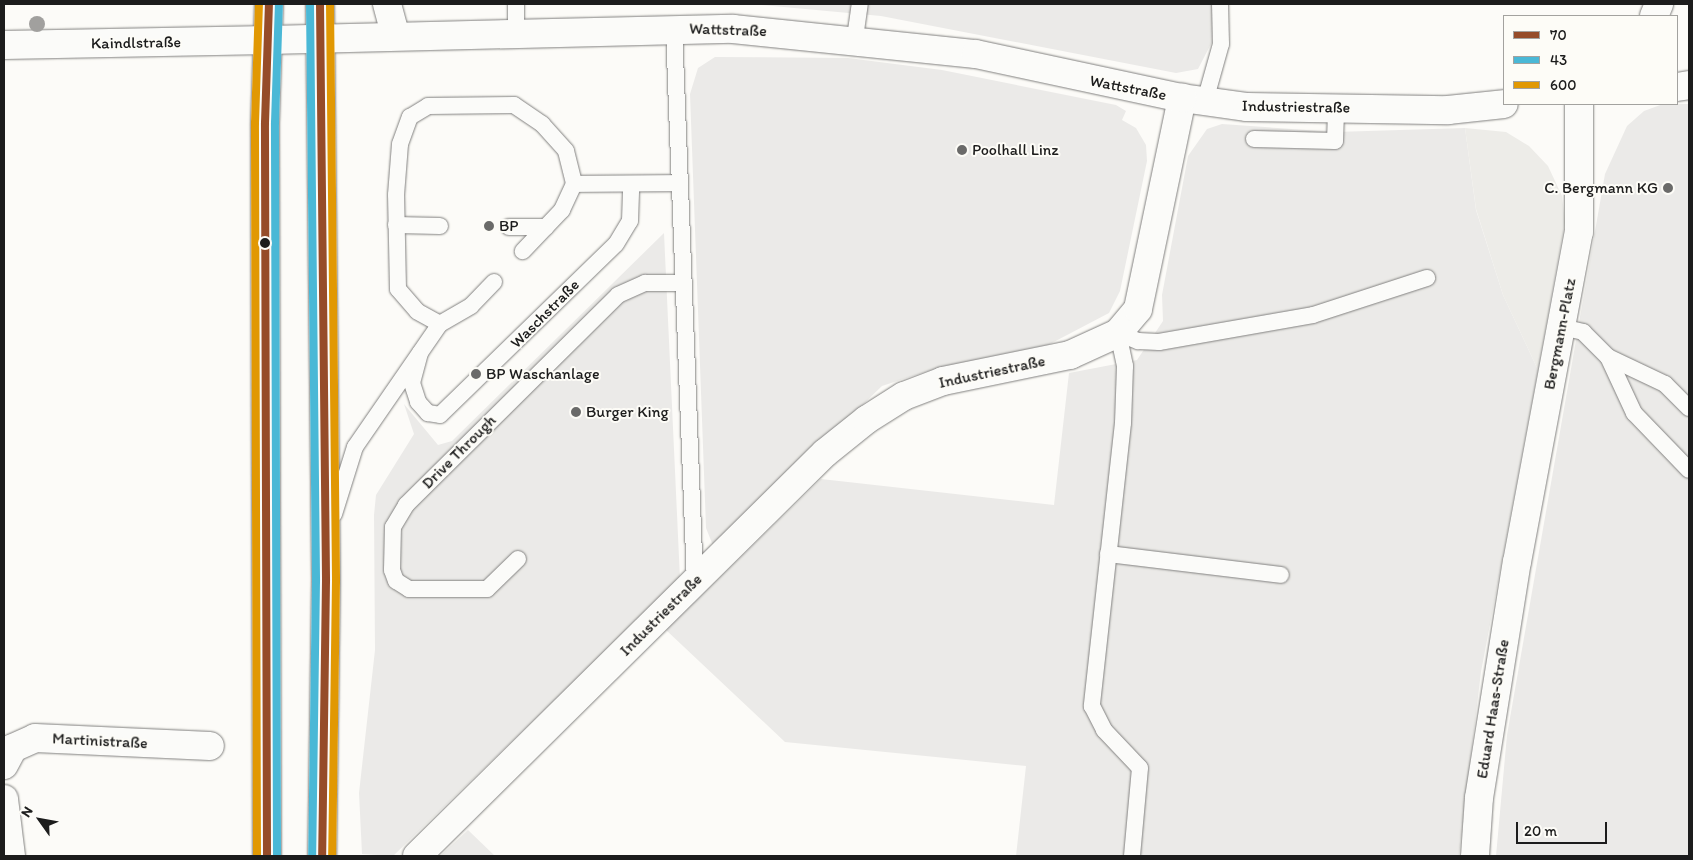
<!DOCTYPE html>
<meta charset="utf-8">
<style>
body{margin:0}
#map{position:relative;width:1693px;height:860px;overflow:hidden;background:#fcfbf8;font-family:Itim,sans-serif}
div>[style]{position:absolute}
.built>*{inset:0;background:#ebeae8}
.green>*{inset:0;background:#edece8}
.roads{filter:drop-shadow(0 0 1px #81807f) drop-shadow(0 0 1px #81807f)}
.service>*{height:16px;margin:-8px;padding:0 8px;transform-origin:8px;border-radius:8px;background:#fbfbf9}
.minor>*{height:28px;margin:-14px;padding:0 14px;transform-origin:14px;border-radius:14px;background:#fbfbf9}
.tertiary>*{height:28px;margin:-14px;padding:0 14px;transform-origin:14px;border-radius:14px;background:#fbfbf9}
.primary>*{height:28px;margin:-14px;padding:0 14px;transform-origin:14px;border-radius:14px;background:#fbfbf9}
.bus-1>*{height:8px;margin:-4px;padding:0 4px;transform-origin:4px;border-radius:4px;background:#964c29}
.bus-2>*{height:8px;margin:-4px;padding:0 4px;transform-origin:4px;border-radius:4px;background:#4ab8d6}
.bus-3>*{height:8px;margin:-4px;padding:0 4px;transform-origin:4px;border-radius:4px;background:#e19803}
.trees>*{width:16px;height:16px;margin:-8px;border-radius:50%;background:#a1a09e}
.dots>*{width:14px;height:14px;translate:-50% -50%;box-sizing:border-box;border:2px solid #fdfcf7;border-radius:50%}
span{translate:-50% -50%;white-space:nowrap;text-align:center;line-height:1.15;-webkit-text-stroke:4px #fdfcf7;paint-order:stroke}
.street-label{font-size:16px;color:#1c1c1c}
.poi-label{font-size:16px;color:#1c1c1c}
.left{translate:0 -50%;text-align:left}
.right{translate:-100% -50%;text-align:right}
.frame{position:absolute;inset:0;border:5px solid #1c1c1c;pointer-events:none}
.legend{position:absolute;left:1503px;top:15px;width:175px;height:90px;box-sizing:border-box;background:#fdfcf7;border:1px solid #a3a29f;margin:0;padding:6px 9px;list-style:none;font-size:15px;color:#1c1c1c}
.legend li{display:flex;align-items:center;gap:10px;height:25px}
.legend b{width:25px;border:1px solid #a3a29f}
.north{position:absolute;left:15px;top:795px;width:50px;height:50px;-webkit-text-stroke:4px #fdfcf7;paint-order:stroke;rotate:302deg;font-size:14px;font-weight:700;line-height:20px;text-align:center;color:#1c1c1c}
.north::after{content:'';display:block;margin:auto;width:18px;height:22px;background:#1c1c1c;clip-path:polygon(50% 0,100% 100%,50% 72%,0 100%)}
.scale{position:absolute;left:1516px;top:822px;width:91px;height:22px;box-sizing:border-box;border:2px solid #1c1c1c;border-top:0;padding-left:6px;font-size:15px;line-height:18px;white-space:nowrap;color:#1c1c1c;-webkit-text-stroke:4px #fdfcf7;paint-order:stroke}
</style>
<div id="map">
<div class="built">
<i style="clip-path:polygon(750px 4px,1212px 4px,1212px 42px,1198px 69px,1176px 73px,881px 16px)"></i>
<i style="clip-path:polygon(715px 57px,848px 58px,942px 70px,1116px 105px,1126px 111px,1122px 120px,1136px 128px,1146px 145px,1147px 161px,1120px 291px,1109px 313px,1048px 345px,934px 369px,882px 386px,714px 548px,706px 528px,690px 94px,698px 68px)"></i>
<i style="clip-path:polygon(1663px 104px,1689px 104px,1689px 856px,1496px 856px,1507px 735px,1605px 174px,1627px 126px,1644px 111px)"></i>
<i style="clip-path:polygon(1222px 124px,1335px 132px,1465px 128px,1476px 210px,1503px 295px,1538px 370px,1481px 672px,1459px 856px,1016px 856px,1026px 766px,785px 742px,666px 630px,821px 479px,1054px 505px,1069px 373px,1137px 360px,1163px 321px,1162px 295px,1188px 156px,1207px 129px)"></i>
<i style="clip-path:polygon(664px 233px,680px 579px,393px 856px,362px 854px,359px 793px,375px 650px,374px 515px,376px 495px,414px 434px,404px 404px,438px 445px,452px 441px)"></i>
<i style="clip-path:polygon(468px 830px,495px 856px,440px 856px)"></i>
</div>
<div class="green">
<i style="clip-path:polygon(1465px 128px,1506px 132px,1529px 146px,1548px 166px,1562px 196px,1565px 222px,1538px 370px,1503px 295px,1476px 209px)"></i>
</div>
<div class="roads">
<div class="service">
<i style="left:516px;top:4px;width:29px;rotate:90deg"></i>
<i style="left:674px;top:28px;width:553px;rotate:87.83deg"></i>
<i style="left:855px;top:38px;width:34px;rotate:-82deg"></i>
<i style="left:1205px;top:101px;width:59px;rotate:-74.3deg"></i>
<i style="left:1221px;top:44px;width:40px;rotate:-91.4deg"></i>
<i style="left:1254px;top:139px;width:81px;rotate:1.4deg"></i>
<i style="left:1335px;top:141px;width:33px;rotate:-88deg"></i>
<i style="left:574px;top:184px;width:106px;rotate:-0.5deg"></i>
<i style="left:396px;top:225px;width:44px;rotate:1.3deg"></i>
<i style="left:509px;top:227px;width:37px"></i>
<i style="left:494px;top:282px;width:33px;rotate:134deg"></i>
<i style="left:471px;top:306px;width:36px;rotate:150deg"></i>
<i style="left:440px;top:324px;width:26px;rotate:-151deg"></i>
<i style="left:417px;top:311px;width:29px;rotate:-131deg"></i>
<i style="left:398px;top:289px;width:94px;rotate:-91.2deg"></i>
<i style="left:396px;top:195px;width:51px;rotate:-85.5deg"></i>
<i style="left:400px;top:144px;width:29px;rotate:-70deg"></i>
<i style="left:410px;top:117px;width:21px;rotate:-31deg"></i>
<i style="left:428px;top:106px;width:86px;rotate:-0.7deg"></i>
<i style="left:514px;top:105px;width:34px;rotate:34deg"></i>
<i style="left:542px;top:124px;width:36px;rotate:48deg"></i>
<i style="left:566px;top:151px;width:34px;rotate:76deg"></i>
<i style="left:574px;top:184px;width:29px;rotate:115deg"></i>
<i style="left:562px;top:210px;width:57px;rotate:133.6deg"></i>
<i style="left:1562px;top:327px;width:22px;rotate:13deg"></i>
<i style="left:1583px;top:332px;width:35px;rotate:45deg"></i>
<i style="left:1608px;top:357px;width:63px;rotate:25.3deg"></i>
<i style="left:1665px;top:384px;width:34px;rotate:45deg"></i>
<i style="left:1118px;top:333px;width:34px;rotate:78deg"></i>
<i style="left:1125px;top:366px;width:57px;rotate:92deg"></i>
<i style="left:1123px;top:423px;width:285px;rotate:96.3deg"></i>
<i style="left:1092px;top:706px;width:27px;rotate:63deg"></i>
<i style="left:1104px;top:730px;width:52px;rotate:46.5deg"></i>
<i style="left:1140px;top:768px;width:88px;rotate:95.2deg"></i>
<i style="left:1118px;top:333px;width:22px;rotate:22deg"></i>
<i style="left:1138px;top:341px;width:21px;rotate:3deg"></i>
<i style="left:1159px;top:342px;width:156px;rotate:-9.9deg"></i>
<i style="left:1313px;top:315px;width:120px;rotate:-18deg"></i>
<i style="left:420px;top:353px;width:31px;rotate:105deg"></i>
<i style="left:412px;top:383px;width:20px;rotate:72deg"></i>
<i style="left:418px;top:402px;width:15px;rotate:48deg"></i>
<i style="left:428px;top:413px;width:12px;rotate:9deg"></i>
<i style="left:440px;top:415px;width:245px;rotate:-44.2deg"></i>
<i style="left:616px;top:244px;width:27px;rotate:-59deg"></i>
<i style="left:630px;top:221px;width:37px;rotate:-88deg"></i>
<i style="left:1608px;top:357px;width:62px;rotate:65.1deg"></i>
<i style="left:1634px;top:413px;width:79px;rotate:46deg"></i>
<i style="left:334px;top:514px;width:70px;rotate:-72.6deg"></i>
<i style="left:355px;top:447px;width:150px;rotate:-55.4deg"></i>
<i style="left:1108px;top:554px;width:174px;rotate:6.9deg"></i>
<i style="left:518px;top:559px;width:43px;rotate:135.9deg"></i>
<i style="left:487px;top:589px;width:78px;rotate:180deg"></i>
<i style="left:409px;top:589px;width:15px;rotate:-148deg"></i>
<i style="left:396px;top:581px;width:12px;rotate:-110deg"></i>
<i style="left:392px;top:570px;width:43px;rotate:-88.7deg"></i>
<i style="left:393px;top:527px;width:26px;rotate:-59deg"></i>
<i style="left:406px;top:505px;width:298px;rotate:-44.7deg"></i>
<i style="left:618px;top:295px;width:30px;rotate:-24deg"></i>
<i style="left:645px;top:283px;width:39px"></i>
</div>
<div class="minor">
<i style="left:387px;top:4px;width:31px;rotate:75deg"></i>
<i style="left:1654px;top:16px;width:13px;rotate:-67deg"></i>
<i style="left:4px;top:45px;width:265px;rotate:-1.1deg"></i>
<i style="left:1677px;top:87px;width:12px;rotate:-9deg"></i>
<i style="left:4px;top:765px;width:19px;rotate:-62deg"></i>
<i style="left:13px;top:748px;width:24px;rotate:-24deg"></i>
<i style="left:35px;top:738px;width:175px;rotate:2.6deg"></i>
<i style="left:4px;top:799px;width:57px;rotate:83deg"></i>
<i style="left:417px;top:856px;width:573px;rotate:-44.65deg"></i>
<i style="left:825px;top:453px;width:53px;rotate:-38.8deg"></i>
<i style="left:866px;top:420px;width:45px;rotate:-32.3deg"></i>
<i style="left:904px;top:396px;width:42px;rotate:-21deg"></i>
<i style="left:943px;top:381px;width:130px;rotate:-11.6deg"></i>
<i style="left:1070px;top:355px;width:53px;rotate:-24.6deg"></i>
<i style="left:1118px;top:333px;width:31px;rotate:-50deg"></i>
<i style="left:1138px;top:309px;width:216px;rotate:-78.2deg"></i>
<i style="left:1182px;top:98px;width:66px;rotate:7.9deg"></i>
<i style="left:1247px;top:107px;width:201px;rotate:0.9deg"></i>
<i style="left:1448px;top:110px;width:56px;rotate:-6.1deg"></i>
<i style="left:1475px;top:856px;width:58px;rotate:-86.1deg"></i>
<i style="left:1479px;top:798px;width:239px;rotate:-80.9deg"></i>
<i style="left:1517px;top:562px;width:336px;rotate:-79.4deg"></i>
<i style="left:1579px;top:232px;width:128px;rotate:-90deg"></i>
</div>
<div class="tertiary">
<i style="left:269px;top:40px;width:464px;rotate:-1.4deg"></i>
<i style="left:733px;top:29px;width:244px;rotate:5.9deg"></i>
<i style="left:976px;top:54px;width:211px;rotate:12.1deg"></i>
</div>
<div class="primary">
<i style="left:320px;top:4px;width:577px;rotate:89.4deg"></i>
<i style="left:326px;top:581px;width:275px;rotate:90.8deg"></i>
<i style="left:267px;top:856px;width:733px;rotate:-90.16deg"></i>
<i style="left:265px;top:123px;width:119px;rotate:-88.1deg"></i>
</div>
</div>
<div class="bus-1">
<i style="left:320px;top:4px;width:577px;rotate:89.4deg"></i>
<i style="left:326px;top:581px;width:275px;rotate:90.8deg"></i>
<i style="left:267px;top:856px;width:733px;rotate:-90.16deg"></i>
<i style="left:265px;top:123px;width:119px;rotate:-88.1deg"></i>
</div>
<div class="bus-2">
<i style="left:310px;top:4px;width:577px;rotate:89.4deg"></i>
<i style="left:316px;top:581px;width:275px;rotate:90.8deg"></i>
<i style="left:277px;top:856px;width:733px;rotate:-90.16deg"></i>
<i style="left:275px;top:123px;width:119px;rotate:-88.1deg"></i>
</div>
<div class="bus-3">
<i style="left:330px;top:4px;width:577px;rotate:89.4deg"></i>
<i style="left:336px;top:581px;width:275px;rotate:90.8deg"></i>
<i style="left:257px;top:856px;width:733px;rotate:-90.16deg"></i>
<i style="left:255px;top:123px;width:119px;rotate:-88.1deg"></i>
</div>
<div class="trees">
<i style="left:37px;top:24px"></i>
</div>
<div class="dots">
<i style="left:962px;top:150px;background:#6a6a69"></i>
<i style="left:1668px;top:188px;background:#6a6a69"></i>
<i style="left:489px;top:226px;background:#6a6a69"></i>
<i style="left:265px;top:243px;background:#1c1c1c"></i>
<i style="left:476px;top:374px;background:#6a6a69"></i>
<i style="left:576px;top:412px;background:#6a6a69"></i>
</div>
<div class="street-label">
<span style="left:728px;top:30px;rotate:2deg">Wattstraße</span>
<span style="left:136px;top:43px;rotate:-1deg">Kaindlstraße</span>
<span style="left:1128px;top:88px;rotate:11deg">Wattstraße</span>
<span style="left:1296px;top:107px;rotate:1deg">Industriestraße</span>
<span style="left:545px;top:314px;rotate:-45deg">Waschstraße</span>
<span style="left:1560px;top:334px;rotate:-79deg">Bergmann-Platz</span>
<span style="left:992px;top:372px;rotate:-12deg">Industriestraße</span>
<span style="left:459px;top:452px;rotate:-45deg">Drive Through</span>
<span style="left:661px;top:615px;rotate:-45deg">Industriestraße</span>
<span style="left:1493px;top:709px;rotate:-81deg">Eduard Haas-Straße</span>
<span style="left:100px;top:741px;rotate:3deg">Martinistraße</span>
</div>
<div class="poi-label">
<span class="left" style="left:972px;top:150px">Poolhall Linz</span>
<span class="right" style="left:1658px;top:188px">C. Bergmann KG</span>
<span class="left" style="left:499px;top:226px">BP</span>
<span class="left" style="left:486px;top:374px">BP Waschanlage</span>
<span class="left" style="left:586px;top:412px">Burger King</span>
</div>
<div class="frame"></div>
<ul class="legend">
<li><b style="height:6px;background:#964c29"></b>70</li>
<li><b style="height:6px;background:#4ab8d6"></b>43</li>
<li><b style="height:6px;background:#e19803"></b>600</li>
</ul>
<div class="north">N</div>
<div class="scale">20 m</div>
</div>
